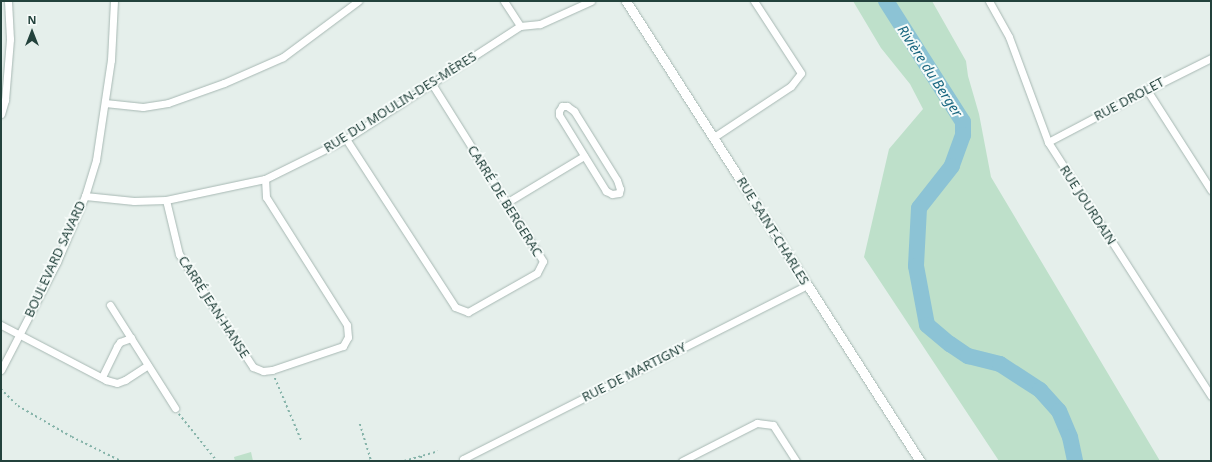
<!DOCTYPE html>
<meta charset="utf-8">
<style>
body{margin:0}
#map{position:relative;width:1212px;height:462px;overflow:hidden;background:#e5efeb;font-family:"Noto Sans",sans-serif}
div>[style]{position:absolute}
.green>*{inset:0;background:#bee0ca}
.river>*{height:16px;margin:-8px;padding:0 8px;transform-origin:8px;border-radius:8px;background:#8cc3d5}
.path>*{height:1.5px;margin-top:-0.75px;transform-origin:0;background:repeating-linear-gradient(90deg,#85b3a9 0 2px,transparent 0 5px)}
.roads{filter:drop-shadow(0 0 1px #a7b8b3) drop-shadow(0 0 1px #a7b8b3)}
.minor>*{height:7px;margin:-3.5px;padding:0 3.5px;transform-origin:3.5px;border-radius:3.5px;background:#fff}
.tertiary>*{height:9px;margin:-4.5px;padding:0 4.5px;transform-origin:4.5px;border-radius:4.5px;background:#fff}
span{translate:-50% -50%;white-space:nowrap;text-align:center;line-height:1.15;-webkit-text-stroke:4px #f6fbf9;paint-order:stroke}
.street-label{font-size:13px;color:#23423c}
.water-label{font-size:14px;color:#1a6781;font-style:italic}
.frame{position:absolute;inset:0;border:2px solid #23423c;pointer-events:none}
.north{position:absolute;left:12px;top:12px;width:40px;height:40px;-webkit-text-stroke:3px #f6fbf9;paint-order:stroke;rotate:0deg;font-size:11px;font-weight:700;line-height:16px;text-align:center;color:#23423c}
.north::after{content:'';display:block;margin:auto;width:14px;height:18px;background:#23423c;clip-path:polygon(50% 0,100% 100%,50% 72%,0 100%)}
</style>
<div id="map">
<div class="green">
<i style="clip-path:polygon(853px 1px,932px 1px,966px 61px,968px 76px,979px 114px,991px 177px,1160px 461px,999px 461px,864px 257px,889px 149px,923px 109px,910px 84px,881px 48px)"></i>
<i style="clip-path:polygon(251px 452px,253px 461px,235px 461px,234px 457px)"></i>
</div>
<div class="river">
<i style="left:886px;top:1px;width:143px;rotate:57.5deg"></i>
<i style="left:963px;top:122px;width:13px;rotate:90deg"></i>
<i style="left:963px;top:135px;width:33px;rotate:110deg"></i>
<i style="left:952px;top:166px;width:53px;rotate:128.2deg"></i>
<i style="left:919px;top:208px;width:58px;rotate:93deg"></i>
<i style="left:916px;top:266px;width:60px;rotate:79.4deg"></i>
<i style="left:927px;top:325px;width:30px;rotate:40deg"></i>
<i style="left:950px;top:344px;width:22px;rotate:34deg"></i>
<i style="left:968px;top:356px;width:33px;rotate:14deg"></i>
<i style="left:1000px;top:364px;width:48px;rotate:33deg"></i>
<i style="left:1040px;top:390px;width:28px;rotate:48deg"></i>
<i style="left:1059px;top:411px;width:28px;rotate:67deg"></i>
<i style="left:1070px;top:437px;width:25px;rotate:78deg"></i>
</div>
<div class="path">
<i style="left:275px;top:378px;width:69px;rotate:67.1deg"></i>
<i style="left:1px;top:389px;width:24px;rotate:45deg"></i>
<i style="left:18px;top:406px;width:62px;rotate:29.9deg"></i>
<i style="left:72px;top:437px;width:55px;rotate:26.1deg"></i>
<i style="left:179px;top:414px;width:60px;rotate:51deg"></i>
<i style="left:360px;top:424px;width:39px;rotate:73deg"></i>
<i style="left:421px;top:456px;width:5px;rotate:68deg"></i>
<i style="left:404px;top:461px;width:35px;rotate:-16deg"></i>
</div>
<div class="roads">
<div class="minor">
<i style="left:504px;top:1px;width:30px;rotate:57deg"></i>
<i style="left:989px;top:1px;width:41px;rotate:60.9deg"></i>
<i style="left:1009px;top:37px;width:112px;rotate:69.6deg"></i>
<i style="left:1048px;top:142px;width:302px;rotate:57.3deg"></i>
<i style="left:1147px;top:90px;width:119px;rotate:57.4deg"></i>
<i style="left:105px;top:103px;width:38px;rotate:6deg"></i>
<i style="left:143px;top:107px;width:25px;rotate:-9deg"></i>
<i style="left:168px;top:103px;width:59px;rotate:-19.7deg"></i>
<i style="left:224px;top:83px;width:64px;rotate:-23.8deg"></i>
<i style="left:283px;top:57px;width:94px;rotate:-36.7deg"></i>
<i style="left:562px;top:106px;width:5px"></i>
<i style="left:567px;top:106px;width:9px;rotate:36deg"></i>
<i style="left:574px;top:111px;width:81px;rotate:58.1deg"></i>
<i style="left:617px;top:180px;width:9px;rotate:72deg"></i>
<i style="left:620px;top:189px;width:4px;rotate:104deg"></i>
<i style="left:619px;top:193px;width:7px;rotate:172deg"></i>
<i style="left:612px;top:194px;width:7px;rotate:-153deg"></i>
<i style="left:606px;top:191px;width:89px;rotate:-121.7deg"></i>
<i style="left:559px;top:115px;width:4px;rotate:-90deg"></i>
<i style="left:559px;top:111px;width:6px;rotate:-59deg"></i>
<i style="left:1px;top:114px;width:15px;rotate:-74deg"></i>
<i style="left:5px;top:100px;width:61px;rotate:-85.3deg"></i>
<i style="left:10px;top:39px;width:38px;rotate:-93deg"></i>
<i style="left:714px;top:137px;width:92px;rotate:-33.5deg"></i>
<i style="left:791px;top:86px;width:16px;rotate:-52deg"></i>
<i style="left:801px;top:73px;width:86px;rotate:-123.1deg"></i>
<i style="left:346px;top:139px;width:200px;rotate:57deg"></i>
<i style="left:455px;top:307px;width:14px;rotate:21deg"></i>
<i style="left:468px;top:312px;width:79px;rotate:-29.5deg"></i>
<i style="left:537px;top:273px;width:13px;rotate:-63deg"></i>
<i style="left:543px;top:261px;width:209px;rotate:-122.1deg"></i>
<i style="left:1048px;top:142px;width:112px;rotate:-27.7deg"></i>
<i style="left:1147px;top:90px;width:72px;rotate:-26.6deg"></i>
<i style="left:85px;top:196px;width:49px;rotate:5.8deg"></i>
<i style="left:134px;top:201px;width:32px;rotate:-2deg"></i>
<i style="left:166px;top:200px;width:101px;rotate:-12deg"></i>
<i style="left:265px;top:179px;width:90px;rotate:-26.3deg"></i>
<i style="left:346px;top:139px;width:207px;rotate:-33deg"></i>
<i style="left:520px;top:26px;width:20px;rotate:-6deg"></i>
<i style="left:540px;top:24px;width:56px;rotate:-24.3deg"></i>
<i style="left:166px;top:200px;width:56px;rotate:76.5deg"></i>
<i style="left:179px;top:254px;width:135px;rotate:56.8deg"></i>
<i style="left:253px;top:367px;width:11px;rotate:22deg"></i>
<i style="left:263px;top:371px;width:9px;rotate:-6deg"></i>
<i style="left:272px;top:370px;width:75px;rotate:-18.7deg"></i>
<i style="left:343px;top:346px;width:10px;rotate:-61deg"></i>
<i style="left:348px;top:337px;width:12px;rotate:-95deg"></i>
<i style="left:347px;top:325px;width:151px;rotate:-122.3deg"></i>
<i style="left:266px;top:197px;width:18px;rotate:-93deg"></i>
<i style="left:506px;top:203px;width:91px;rotate:-31.1deg"></i>
<i style="left:110px;top:305px;width:122px;rotate:57.7deg"></i>
<i style="left:1px;top:325px;width:119px;rotate:27.6deg"></i>
<i style="left:106px;top:380px;width:11px;rotate:15deg"></i>
<i style="left:117px;top:383px;width:9px;rotate:-21deg"></i>
<i style="left:125px;top:380px;width:27px;rotate:-33deg"></i>
<i style="left:1px;top:370px;width:122px;rotate:-62.6deg"></i>
<i style="left:57px;top:262px;width:72px;rotate:-67deg"></i>
<i style="left:85px;top:196px;width:38px;rotate:-73deg"></i>
<i style="left:96px;top:160px;width:101px;rotate:-81.5deg"></i>
<i style="left:111px;top:60px;width:59px;rotate:-87.1deg"></i>
<i style="left:102px;top:377px;width:34px;rotate:-64deg"></i>
<i style="left:117px;top:346px;width:5px;rotate:-53deg"></i>
<i style="left:120px;top:342px;width:12px;rotate:-20deg"></i>
<i style="left:464px;top:461px;width:2px;rotate:-117deg"></i>
<i style="left:463px;top:459px;width:386px;rotate:-26.8deg"></i>
<i style="left:682px;top:461px;width:84px;rotate:-26.9deg"></i>
<i style="left:757px;top:423px;width:16px;rotate:7deg"></i>
<i style="left:773px;top:425px;width:43px;rotate:57.4deg"></i>
</div>
<div class="tertiary">
<i style="left:626px;top:1px;width:546px;rotate:57.42deg"></i>
</div>
</div>
<div class="street-label">
<span style="left:1129px;top:99px;rotate:-28deg">RUE DROLET</span>
<span style="left:400px;top:102px;rotate:-32deg">RUE DU MOULIN-DES-MÈRES</span>
<span style="left:505px;top:201px;rotate:58deg">CARRÉ DE BERGERAC</span>
<span style="left:1088px;top:205px;rotate:57deg">RUE JOURDAIN</span>
<span style="left:773px;top:231px;rotate:58deg">RUE SAINT-CHARLES</span>
<span style="left:55px;top:259px;rotate:-65deg">BOULEVARD SAVARD</span>
<span style="left:214px;top:307px;rotate:57deg">CARRÉ JEAN-HANSE</span>
<span style="left:634px;top:372px;rotate:-27deg">RUE DE MARTIGNY</span>
</div>
<div class="water-label">
<span style="left:930px;top:71px;rotate:57deg">Rivière du Berger</span>
</div>
<div class="frame"></div>
<div class="north">N</div>
</div>
